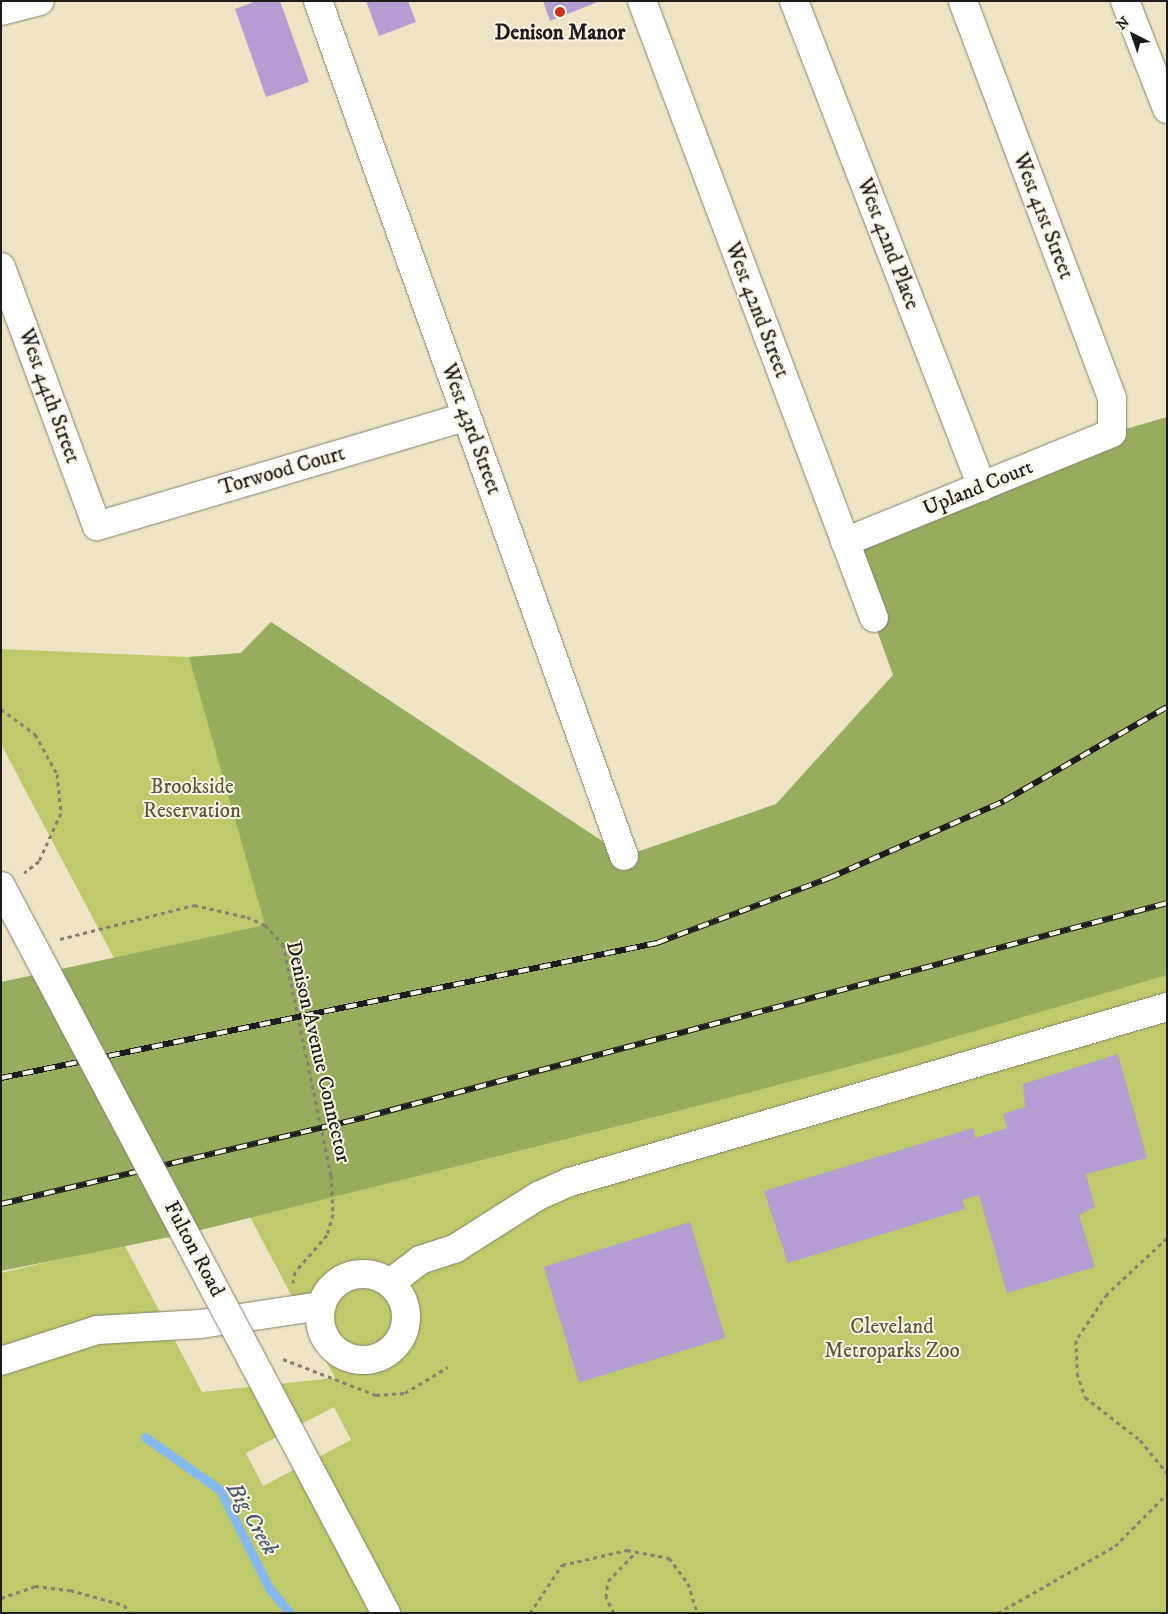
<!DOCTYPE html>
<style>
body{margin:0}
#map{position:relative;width:1168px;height:1614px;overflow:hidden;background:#eee3c4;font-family:"IM FELL DW Pica",serif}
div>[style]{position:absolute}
.green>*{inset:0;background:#bdc96a}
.forest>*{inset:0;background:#96ad5e}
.stream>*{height:9px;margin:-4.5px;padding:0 4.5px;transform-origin:4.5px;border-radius:4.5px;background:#85b7f1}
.building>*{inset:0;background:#b39dd1;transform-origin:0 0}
.path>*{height:3px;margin-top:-1.5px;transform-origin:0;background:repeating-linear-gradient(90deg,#858070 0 4px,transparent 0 8px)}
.roads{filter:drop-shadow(0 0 1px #858070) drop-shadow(0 0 1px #858070)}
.minor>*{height:28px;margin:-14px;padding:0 14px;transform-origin:14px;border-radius:14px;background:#fff}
.minor>.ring{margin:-14px;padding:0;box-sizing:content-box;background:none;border:28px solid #fff;border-radius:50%}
.major>*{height:28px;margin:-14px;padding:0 14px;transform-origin:14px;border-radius:14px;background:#fff}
.rail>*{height:5.5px;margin-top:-2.75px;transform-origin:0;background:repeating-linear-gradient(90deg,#fcf5e5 0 11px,#1c1c1c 0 22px);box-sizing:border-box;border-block:1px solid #1c1c1c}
.bridges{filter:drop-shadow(0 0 1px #858070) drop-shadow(0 0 1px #858070)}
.major-bridge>*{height:28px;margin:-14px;padding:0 14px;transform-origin:14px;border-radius:14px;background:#fff}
.dots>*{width:14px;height:14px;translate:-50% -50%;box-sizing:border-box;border:2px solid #fcf5e5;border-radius:50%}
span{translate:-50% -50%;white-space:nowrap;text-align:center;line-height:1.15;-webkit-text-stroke:4px #fcf5e5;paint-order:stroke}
.poi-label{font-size:21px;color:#1c1c1c;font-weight:700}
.street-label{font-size:21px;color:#1c1c1c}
.park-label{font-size:21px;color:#545937}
.water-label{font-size:22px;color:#465a71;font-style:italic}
.frame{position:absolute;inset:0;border:2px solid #1c1c1c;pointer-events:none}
.north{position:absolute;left:1108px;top:10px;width:50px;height:50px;-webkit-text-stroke:4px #fcf5e5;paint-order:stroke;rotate:319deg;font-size:14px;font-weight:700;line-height:20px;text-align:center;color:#1c1c1c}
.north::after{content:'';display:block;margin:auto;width:18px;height:22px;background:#1c1c1c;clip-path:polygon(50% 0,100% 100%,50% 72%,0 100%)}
</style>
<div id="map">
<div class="green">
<i style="clip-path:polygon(271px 622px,351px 675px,263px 931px,115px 960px,1px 744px,1px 649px,189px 657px,241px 653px)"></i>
<i style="clip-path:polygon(evenodd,1167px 961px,1167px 1613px,1px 1613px,1px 1273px,124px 1244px,202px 1392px,335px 1378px,249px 1215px,889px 1056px,1167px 961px,334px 1407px,351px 1440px,263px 1486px,246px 1453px,334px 1407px)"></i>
</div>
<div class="forest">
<i style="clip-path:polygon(1167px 417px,1167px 975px,889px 1056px,674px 1112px,185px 1234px,1px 1271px,1px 982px,265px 925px,189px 657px,241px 653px,271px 622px,625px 856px,776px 804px,893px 675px,845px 542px,1112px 433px)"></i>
</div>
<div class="stream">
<i style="left:145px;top:1437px;width:92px;rotate:35.2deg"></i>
<i style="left:220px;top:1490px;width:110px;rotate:63.4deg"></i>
<i style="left:269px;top:1588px;width:33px;rotate:50deg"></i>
</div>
<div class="building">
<i style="clip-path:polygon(257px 1px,280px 1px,309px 82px,266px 97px,235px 9px)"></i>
<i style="clip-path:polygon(366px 1px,408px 1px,416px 22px,379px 36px)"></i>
<i style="clip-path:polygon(543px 1px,600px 1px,550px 21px)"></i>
<i style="clip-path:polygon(1118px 1054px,1147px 1158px,1086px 1174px,1095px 1207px,1079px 1215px,1095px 1267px,1007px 1293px,979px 1195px,962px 1200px,965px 1209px,788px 1263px,764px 1191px,973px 1128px,975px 1138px,1007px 1128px,1003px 1114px,1025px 1107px,1023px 1084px)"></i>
<i style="left:690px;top:1222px;width:121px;height:153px;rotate:73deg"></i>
</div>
<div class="path">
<i style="left:1px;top:709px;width:42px;rotate:36.3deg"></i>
<i style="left:35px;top:734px;width:46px;rotate:61.2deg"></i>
<i style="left:57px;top:774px;width:39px;rotate:84deg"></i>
<i style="left:61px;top:813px;width:53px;rotate:114.6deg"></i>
<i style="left:39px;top:861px;width:19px;rotate:141deg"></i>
<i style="left:60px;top:939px;width:138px;rotate:-14.2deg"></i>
<i style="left:194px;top:905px;width:54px;rotate:12.8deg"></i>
<i style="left:247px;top:917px;width:20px;rotate:24deg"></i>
<i style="left:265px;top:925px;width:26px;rotate:47deg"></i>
<i style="left:283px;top:944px;width:236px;rotate:78.3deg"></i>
<i style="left:331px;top:1175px;width:39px;rotate:87deg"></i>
<i style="left:333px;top:1214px;width:22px;rotate:106deg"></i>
<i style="left:327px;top:1235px;width:49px;rotate:130.9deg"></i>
<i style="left:295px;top:1272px;width:11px;rotate:100deg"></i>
<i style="left:1167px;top:1238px;width:82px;rotate:137deg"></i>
<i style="left:1107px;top:1294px;width:55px;rotate:124deg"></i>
<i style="left:1076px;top:1340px;width:33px;rotate:88deg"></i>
<i style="left:1077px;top:1373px;width:25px;rotate:72deg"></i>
<i style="left:1085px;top:1397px;width:70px;rotate:38deg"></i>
<i style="left:1140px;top:1440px;width:43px;rotate:50.7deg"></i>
<i style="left:283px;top:1359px;width:100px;rotate:21.2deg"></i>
<i style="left:376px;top:1395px;width:29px;rotate:-4deg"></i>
<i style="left:405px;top:1393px;width:50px;rotate:-31.2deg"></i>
<i style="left:1px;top:1598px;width:36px;rotate:-19deg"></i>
<i style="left:35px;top:1586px;width:35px;rotate:7deg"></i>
<i style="left:70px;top:1590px;width:56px;rotate:15.5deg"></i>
<i style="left:124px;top:1605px;width:10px;rotate:53deg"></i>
<i style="left:530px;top:1613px;width:58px;rotate:-56.3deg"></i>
<i style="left:562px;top:1565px;width:67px;rotate:-13deg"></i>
<i style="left:627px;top:1550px;width:43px;rotate:10.8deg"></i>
<i style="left:669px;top:1558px;width:31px;rotate:53deg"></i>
<i style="left:688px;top:1583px;width:31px;rotate:73deg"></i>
<i style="left:614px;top:1613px;width:18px;rotate:-117deg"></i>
<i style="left:606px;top:1597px;width:16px;rotate:-83deg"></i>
<i style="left:608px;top:1581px;width:40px;rotate:-46deg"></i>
<i style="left:998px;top:1613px;width:135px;rotate:-29.8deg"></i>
<i style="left:1115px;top:1546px;width:74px;rotate:-45deg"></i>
</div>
<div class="roads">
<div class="minor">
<i style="left:318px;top:1px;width:908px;rotate:70.31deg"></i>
<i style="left:642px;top:1px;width:659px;rotate:69.39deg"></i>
<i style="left:794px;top:1px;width:521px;rotate:68.85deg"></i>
<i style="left:1125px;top:1px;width:116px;rotate:68.7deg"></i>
<i style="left:1px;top:267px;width:276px;rotate:69.7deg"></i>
<i style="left:97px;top:526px;width:385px;rotate:-16.5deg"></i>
<i style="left:845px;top:542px;width:288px;rotate:-22.2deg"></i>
<i style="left:1112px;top:433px;width:35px;rotate:-90deg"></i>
<i style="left:1112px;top:398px;width:424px;rotate:-110.6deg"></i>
<i class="ring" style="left:320px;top:1274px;width:58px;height:58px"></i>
<i style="left:390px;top:1283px;width:38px;rotate:-37deg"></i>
<i style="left:420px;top:1260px;width:38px;rotate:-18deg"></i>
<i style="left:456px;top:1248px;width:97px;rotate:-32.4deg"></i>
<i style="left:538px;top:1196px;width:35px;rotate:-24deg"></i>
<i style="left:570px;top:1182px;width:622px;rotate:-16.34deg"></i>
<i style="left:1px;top:1361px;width:101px;rotate:-17.9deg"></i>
<i style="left:97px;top:1330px;width:104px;rotate:-3.3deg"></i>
<i style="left:201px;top:1324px;width:122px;rotate:-8.5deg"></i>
</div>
<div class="major">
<i style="left:1px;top:11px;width:40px;rotate:-14.4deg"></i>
</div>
</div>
<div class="rail">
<i style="left:1px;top:1078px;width:670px;rotate:-11.63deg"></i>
<i style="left:657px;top:943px;width:184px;rotate:-20.7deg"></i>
<i style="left:829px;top:878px;width:191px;rotate:-23.7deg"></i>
<i style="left:1004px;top:801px;width:188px;rotate:-30deg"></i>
<i style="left:1px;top:1204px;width:378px;rotate:-13.4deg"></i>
<i style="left:369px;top:1116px;width:826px;rotate:-14.94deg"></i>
</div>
<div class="bridges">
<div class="major-bridge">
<i style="left:1px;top:886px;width:823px;rotate:62.1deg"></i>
</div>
</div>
<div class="dots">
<i style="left:560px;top:12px;background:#c8321e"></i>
</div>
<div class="poi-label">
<span style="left:560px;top:33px">Denison Manor</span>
</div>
<div class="street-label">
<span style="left:1043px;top:216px;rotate:69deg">West 41st Street</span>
<span style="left:888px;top:244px;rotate:69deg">West 42nd Place</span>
<span style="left:757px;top:310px;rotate:69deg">West 42nd Street</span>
<span style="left:49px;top:396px;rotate:70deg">West 44th Street</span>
<span style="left:471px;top:429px;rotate:70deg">West 43rd Street</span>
<span style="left:282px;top:471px;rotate:-16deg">Torwood Court</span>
<span style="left:978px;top:488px;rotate:-22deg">Upland Court</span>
<span style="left:318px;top:1052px;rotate:77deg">Denison Avenue Connector</span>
<span style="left:194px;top:1249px;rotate:62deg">Fulton Road</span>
</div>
<div class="park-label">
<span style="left:192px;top:799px">Brookside<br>Reservation</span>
<span style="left:892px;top:1339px">Cleveland<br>Metroparks Zoo</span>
</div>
<div class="water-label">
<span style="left:252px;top:1519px;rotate:60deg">Big Creek</span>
</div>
<div class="frame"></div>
<div class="north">N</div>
</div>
